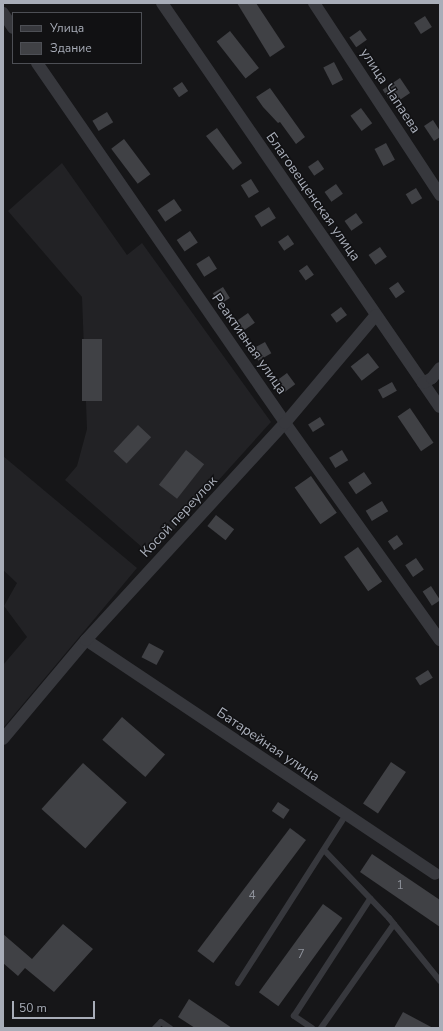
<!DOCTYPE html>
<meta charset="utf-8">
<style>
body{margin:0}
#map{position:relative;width:443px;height:1031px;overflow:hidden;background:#161618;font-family:"Nunito Sans",sans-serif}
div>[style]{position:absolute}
.built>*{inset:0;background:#222225}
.building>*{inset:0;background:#404145;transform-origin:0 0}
.service>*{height:6px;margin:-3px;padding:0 3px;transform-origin:3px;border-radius:3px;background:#37383d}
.minor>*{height:12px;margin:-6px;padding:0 6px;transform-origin:6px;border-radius:6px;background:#37383d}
span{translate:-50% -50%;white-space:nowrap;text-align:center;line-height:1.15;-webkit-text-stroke:3px #111113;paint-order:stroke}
.number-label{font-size:12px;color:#8e929b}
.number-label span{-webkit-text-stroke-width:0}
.street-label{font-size:14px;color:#a8adb8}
.frame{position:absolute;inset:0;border:4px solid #a8adb8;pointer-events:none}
.legend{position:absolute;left:12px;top:12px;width:130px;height:52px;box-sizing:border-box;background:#111113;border:1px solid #4d4f55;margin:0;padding:5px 7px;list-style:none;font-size:12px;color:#a8adb8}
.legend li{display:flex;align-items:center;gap:8px;height:20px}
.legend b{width:20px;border:1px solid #4d4f55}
.scale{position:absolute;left:12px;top:1001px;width:83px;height:18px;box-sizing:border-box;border:2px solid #a8adb8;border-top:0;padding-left:5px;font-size:12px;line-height:14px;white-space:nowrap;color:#a8adb8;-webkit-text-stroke:3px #111113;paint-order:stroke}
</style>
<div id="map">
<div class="built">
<i style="clip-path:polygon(62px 163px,127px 255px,142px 243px,271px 422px,151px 555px,65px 480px,77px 466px,87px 429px,82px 297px,8px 211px)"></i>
<i style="clip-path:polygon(3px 456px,137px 568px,3px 728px,3px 665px,27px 637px,4px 606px,17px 583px,3px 570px)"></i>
</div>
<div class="building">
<i style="clip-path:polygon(237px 3px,256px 3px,285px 47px,270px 57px)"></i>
<i style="left:425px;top:16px;width:13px;height:13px;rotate:58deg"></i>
<i style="left:360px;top:30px;width:12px;height:13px;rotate:55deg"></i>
<i style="left:230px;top:31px;width:47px;height:17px;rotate:52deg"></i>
<i style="left:334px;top:62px;width:20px;height:12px;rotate:63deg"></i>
<i style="left:400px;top:78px;width:18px;height:21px;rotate:56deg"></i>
<i style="left:182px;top:82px;width:11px;height:11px;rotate:56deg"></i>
<i style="clip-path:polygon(270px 88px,305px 137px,296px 144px,280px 122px,278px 123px,263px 107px,256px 97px)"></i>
<i style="left:361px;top:108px;width:19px;height:13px;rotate:54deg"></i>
<i style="left:107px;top:112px;width:12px;height:17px;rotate:59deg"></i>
<i style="clip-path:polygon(433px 120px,440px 131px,440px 137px,434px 141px,424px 126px)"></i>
<i style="clip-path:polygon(217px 128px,242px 163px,233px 170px,206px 136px)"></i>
<i style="left:124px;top:139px;width:44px;height:16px;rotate:53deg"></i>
<i style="left:386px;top:143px;width:19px;height:13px;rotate:62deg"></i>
<i style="left:318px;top:160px;width:11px;height:12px;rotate:56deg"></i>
<i style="left:251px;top:179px;width:15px;height:12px;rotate:58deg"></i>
<i style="left:336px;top:184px;width:12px;height:14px;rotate:55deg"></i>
<i style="left:416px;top:188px;width:12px;height:12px;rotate:59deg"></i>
<i style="left:174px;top:199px;width:14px;height:20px;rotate:56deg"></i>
<i style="left:269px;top:207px;width:13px;height:17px;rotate:58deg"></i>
<i style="left:356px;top:213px;width:12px;height:14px;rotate:55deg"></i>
<i style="left:190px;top:231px;width:14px;height:16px;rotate:56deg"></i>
<i style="left:288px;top:235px;width:11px;height:12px;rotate:56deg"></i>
<i style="left:380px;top:247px;width:12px;height:14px;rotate:55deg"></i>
<i style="left:209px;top:256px;width:15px;height:15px;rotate:58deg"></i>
<i style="left:307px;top:265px;width:12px;height:10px;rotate:55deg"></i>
<i style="left:398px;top:282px;width:12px;height:11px;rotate:55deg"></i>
<i style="left:223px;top:287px;width:13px;height:12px;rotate:58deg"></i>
<i style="left:341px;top:307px;width:10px;height:13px;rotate:53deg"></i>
<i style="left:248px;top:313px;width:12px;height:17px;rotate:55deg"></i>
<i style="left:82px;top:339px;width:20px;height:62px"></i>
<i style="left:265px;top:342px;width:13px;height:15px;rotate:61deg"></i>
<i style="left:368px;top:353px;width:18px;height:22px;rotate:52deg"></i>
<i style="left:287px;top:373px;width:14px;height:13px;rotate:54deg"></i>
<i style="left:392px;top:382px;width:10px;height:16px;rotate:61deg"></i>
<i style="left:410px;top:408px;width:42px;height:15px;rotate:56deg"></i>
<i style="left:320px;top:417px;width:9px;height:14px;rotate:58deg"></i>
<i style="left:138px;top:425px;width:18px;height:36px;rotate:43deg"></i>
<i style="left:186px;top:450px;width:23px;height:44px;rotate:38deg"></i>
<i style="left:342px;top:450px;width:12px;height:15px;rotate:59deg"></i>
<i style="left:364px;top:472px;width:14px;height:19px;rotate:56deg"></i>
<i style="left:311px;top:476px;width:45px;height:20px;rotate:55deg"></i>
<i style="left:382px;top:501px;width:12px;height:19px;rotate:59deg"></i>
<i style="left:216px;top:515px;width:23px;height:14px;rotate:38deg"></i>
<i style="left:397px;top:535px;width:11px;height:11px;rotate:56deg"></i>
<i style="left:358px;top:547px;width:42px;height:17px;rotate:55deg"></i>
<i style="left:416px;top:558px;width:14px;height:13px;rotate:56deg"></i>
<i style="left:431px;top:586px;width:17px;height:10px;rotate:57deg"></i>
<i style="left:149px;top:643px;width:17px;height:16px;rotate:28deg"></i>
<i style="left:428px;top:670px;width:9px;height:15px;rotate:58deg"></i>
<i style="left:122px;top:717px;width:57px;height:30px;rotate:41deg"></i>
<i style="left:391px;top:762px;width:18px;height:50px;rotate:34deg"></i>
<i style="left:83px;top:763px;width:59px;height:62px;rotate:42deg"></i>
<i style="left:278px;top:802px;width:14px;height:11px;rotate:34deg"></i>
<i style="left:290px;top:828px;width:20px;height:154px;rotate:37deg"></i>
<i style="clip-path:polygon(372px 854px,440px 900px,440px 927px,360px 872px)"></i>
<i style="left:323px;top:904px;width:24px;height:109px;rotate:36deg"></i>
<i style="clip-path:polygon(63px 924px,93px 949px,54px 992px,25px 968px,18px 976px,3px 963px,3px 934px,32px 959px)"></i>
<i style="clip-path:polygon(189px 999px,232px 1028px,195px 1028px,178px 1017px)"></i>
<i style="clip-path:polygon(403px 1012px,433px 1028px,394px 1028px)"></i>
</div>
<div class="service">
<i style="left:324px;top:850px;width:94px;rotate:46.3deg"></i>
<i style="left:389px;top:918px;width:81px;rotate:51deg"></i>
<i style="left:238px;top:983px;width:200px;rotate:-57.3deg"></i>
<i style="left:155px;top:1028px;width:8px;rotate:-45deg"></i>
<i style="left:161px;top:1022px;width:11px;rotate:34deg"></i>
<i style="left:312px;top:1028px;width:22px;rotate:-146deg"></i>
<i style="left:294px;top:1016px;width:140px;rotate:-57deg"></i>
<i style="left:321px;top:1028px;width:127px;rotate:-54.9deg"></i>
</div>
<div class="minor">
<i style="left:162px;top:3px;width:490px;rotate:55.5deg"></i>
<i style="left:314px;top:3px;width:230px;rotate:56.7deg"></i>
<i style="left:3px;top:13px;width:18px;rotate:56deg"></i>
<i style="left:37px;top:63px;width:437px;rotate:55.4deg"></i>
<i style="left:285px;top:423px;width:267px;rotate:54.5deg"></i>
<i style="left:423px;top:383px;width:10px;rotate:-29deg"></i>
<i style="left:432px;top:378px;width:13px;rotate:-51deg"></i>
<i style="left:86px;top:640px;width:420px;rotate:33.8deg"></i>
<i style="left:3px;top:739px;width:129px;rotate:-50deg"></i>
<i style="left:86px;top:640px;width:294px;rotate:-47.5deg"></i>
<i style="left:285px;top:423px;width:141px;rotate:-49.9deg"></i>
</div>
<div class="number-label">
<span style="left:400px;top:886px">1</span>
<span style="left:252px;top:896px">4</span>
<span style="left:301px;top:955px">7</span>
</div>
<div class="street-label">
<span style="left:390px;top:91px;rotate:57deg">улица Чапаева</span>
<span style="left:313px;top:197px;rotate:55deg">Благовещенская улица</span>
<span style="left:249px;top:344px;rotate:55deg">Реактивная улица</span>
<span style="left:179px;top:517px;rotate:-47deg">Косой переулок</span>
<span style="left:268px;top:745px;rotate:34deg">Батарейная улица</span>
</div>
<div class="frame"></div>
<ul class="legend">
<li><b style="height:5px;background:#37383d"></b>Улица</li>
<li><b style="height:11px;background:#404145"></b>Здание</li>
</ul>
<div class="scale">50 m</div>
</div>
